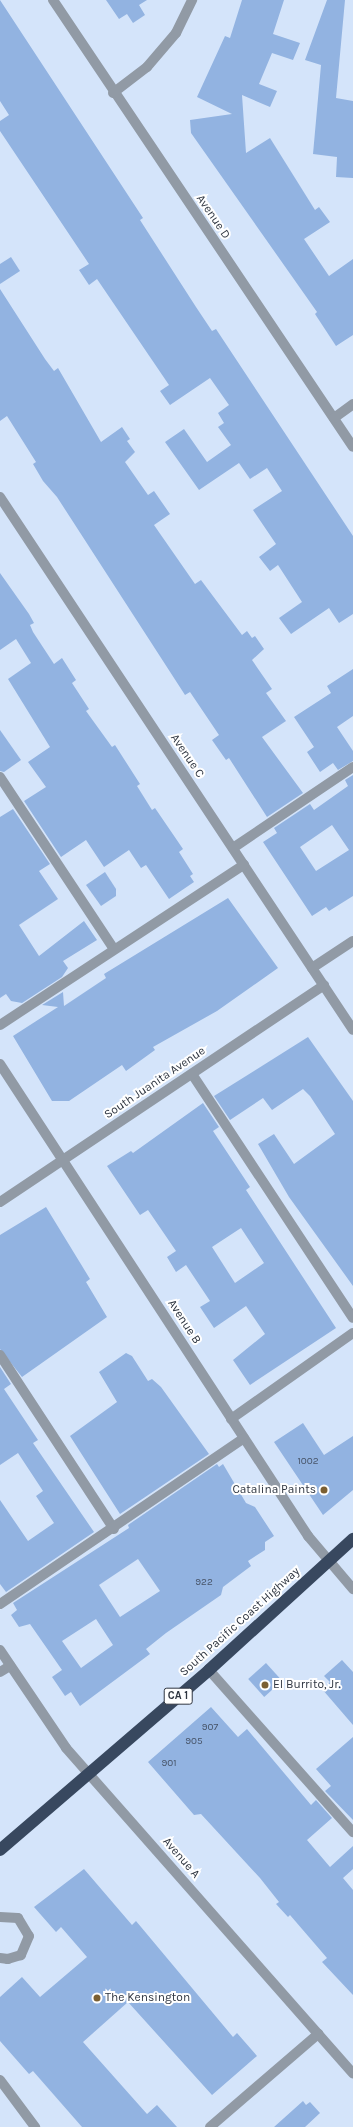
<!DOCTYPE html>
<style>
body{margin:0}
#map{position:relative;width:353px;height:2127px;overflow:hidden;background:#d4e4fa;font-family:Karla,sans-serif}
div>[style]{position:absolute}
.building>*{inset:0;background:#92b3e1;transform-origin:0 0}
.minor>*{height:10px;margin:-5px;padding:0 5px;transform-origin:5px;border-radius:5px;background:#919aa5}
.highway>*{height:12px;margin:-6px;padding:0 6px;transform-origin:6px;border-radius:6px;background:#38485f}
.dots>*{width:11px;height:11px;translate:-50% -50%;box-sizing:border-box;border:2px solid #fff;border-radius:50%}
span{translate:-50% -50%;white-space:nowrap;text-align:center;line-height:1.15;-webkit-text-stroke:4px #fff;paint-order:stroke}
.number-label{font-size:10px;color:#475468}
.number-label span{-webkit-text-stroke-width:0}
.shield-label span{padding:1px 3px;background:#fff;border:1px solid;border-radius:3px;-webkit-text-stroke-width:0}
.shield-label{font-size:11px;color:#2e3540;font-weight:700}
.street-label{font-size:12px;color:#2e3540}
.poi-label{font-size:12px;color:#2e3540}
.right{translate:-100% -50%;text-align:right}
.left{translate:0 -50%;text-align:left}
</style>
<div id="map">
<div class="building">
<i style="clip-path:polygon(0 0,143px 218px,140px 220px,196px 307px,212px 331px,216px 329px,353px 536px,353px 614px,339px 623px,329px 608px,291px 634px,279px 618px,302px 602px,278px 565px,270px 571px,259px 557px,276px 544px,253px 510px,282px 491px,267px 468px,250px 479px,239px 463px,199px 490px,165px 442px,184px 429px,207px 462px,231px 445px,218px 427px,224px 423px,218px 413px,229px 405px,210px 378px,170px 405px,160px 391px,169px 385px,97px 279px,89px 285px,79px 270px,89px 264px,0 131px,0 121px,9px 115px,0 101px)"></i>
<i style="clip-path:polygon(106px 0,147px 0,139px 5px,145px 15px,133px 23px,127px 14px,119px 19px)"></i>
<i style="clip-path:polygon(242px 0,284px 0,273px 34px,300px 43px,293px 60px,272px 53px,259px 84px,277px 91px,270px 107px,242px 95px,246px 153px,270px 138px,315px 210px,319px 207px,330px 222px,304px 239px,329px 276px,353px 259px,353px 335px,336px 346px,315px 314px,317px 312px,191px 133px,190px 120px,232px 114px,197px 97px,225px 36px,230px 38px)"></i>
<i style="clip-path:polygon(327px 0,345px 0,336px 98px,353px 101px,353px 178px,336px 177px,337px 157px,313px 154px,321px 65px,305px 60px)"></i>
<i style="clip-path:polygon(11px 257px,20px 271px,0 284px,0 264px)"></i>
<i style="clip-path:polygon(0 289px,45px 359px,54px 371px,58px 368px,101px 442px,122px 427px,130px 439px,127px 441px,135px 452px,125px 462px,148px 495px,154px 491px,170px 514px,154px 525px,195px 584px,201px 580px,242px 635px,247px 631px,252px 638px,255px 636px,264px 649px,252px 660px,272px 689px,266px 693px,286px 721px,262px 737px,303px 793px,267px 817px,229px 758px,226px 760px,212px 740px,219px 735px,190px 692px,185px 695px,57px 497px,43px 481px,33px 464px,36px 462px,7px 416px,0 421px)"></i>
<i style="clip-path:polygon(0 573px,29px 614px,34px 623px,30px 625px,33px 632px,54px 664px,62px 658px,76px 680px,72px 683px,89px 709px,86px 711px,112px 747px,115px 745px,140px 784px,137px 786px,152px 810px,155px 808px,183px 849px,179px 852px,193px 874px,190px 876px,194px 882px,169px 899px,146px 865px,141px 868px,129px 850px,104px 867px,86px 840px,61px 857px,24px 801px,46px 787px,28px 762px,50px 747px,8px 679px,31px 663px,16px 639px,0 650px)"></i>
<i style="clip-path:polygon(353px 669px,353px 716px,337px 727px,353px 751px,353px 761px,338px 770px,333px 763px,320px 772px,307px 752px,314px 747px,294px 717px,331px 693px,327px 686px)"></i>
<i style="clip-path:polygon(0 730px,21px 760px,4px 772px,0 771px)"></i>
<i style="clip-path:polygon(evenodd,353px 775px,353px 896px,329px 911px,326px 907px,312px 916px,263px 842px,277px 833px,274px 828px,310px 804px,314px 810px,348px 786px,345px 780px,353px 775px,332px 825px,349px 850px,316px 871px,300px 847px,332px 825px)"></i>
<i style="clip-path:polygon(13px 809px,50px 864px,39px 871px,58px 899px,19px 925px,39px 956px,84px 921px,97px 940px,63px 961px,68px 968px,62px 977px,22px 1003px,11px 1001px,6px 994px,0 998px,0 817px)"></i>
<i style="clip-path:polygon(105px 872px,116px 889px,116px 896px,101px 906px,86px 885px)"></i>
<i style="clip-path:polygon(228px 898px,278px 968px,217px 1011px,153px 1047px,155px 1050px,126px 1071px,122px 1065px,69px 1101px,52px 1101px,13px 1036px,58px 1007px,42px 1005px,63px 992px,64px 1006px,106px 978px,104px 974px)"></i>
<i style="clip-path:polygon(308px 1037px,353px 1101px,353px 1286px,289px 1197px,258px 1144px,274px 1134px,294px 1164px,335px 1134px,310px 1096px,303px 1089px,272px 1110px,263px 1098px,230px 1120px,214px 1096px)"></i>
<i style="clip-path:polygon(evenodd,203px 1103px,219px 1127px,213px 1131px,250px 1187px,246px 1190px,336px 1328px,250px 1385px,233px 1360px,265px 1334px,246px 1306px,214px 1328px,200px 1307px,210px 1301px,186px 1265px,176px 1272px,167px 1257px,176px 1251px,148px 1210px,140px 1215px,107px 1166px,131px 1151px,133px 1153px,203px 1103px,241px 1228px,264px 1263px,235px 1283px,212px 1247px,241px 1228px)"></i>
<i style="clip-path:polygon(46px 1207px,90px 1279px,86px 1282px,107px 1317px,22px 1377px,0 1349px,0 1235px)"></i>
<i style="clip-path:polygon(126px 1353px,132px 1356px,148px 1381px,152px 1379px,161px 1387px,209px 1454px,120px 1514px,70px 1436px,117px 1402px,99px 1372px)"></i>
<i style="clip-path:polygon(0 1367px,11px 1384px,4px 1389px,38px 1440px,33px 1443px,94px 1532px,6px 1592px,0 1584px,0 1500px,28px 1541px,54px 1523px,36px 1496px,43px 1491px,18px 1453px,0 1465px)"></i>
<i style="clip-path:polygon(303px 1423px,324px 1455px,353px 1436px,353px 1490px,323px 1515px,274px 1442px)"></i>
<i style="clip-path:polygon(evenodd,217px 1464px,219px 1467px,223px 1464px,246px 1503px,255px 1507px,274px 1536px,265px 1542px,265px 1550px,248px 1561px,251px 1566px,223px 1587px,221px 1595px,166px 1633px,146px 1649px,150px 1654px,80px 1706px,71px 1692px,65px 1696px,52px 1677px,62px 1670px,30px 1624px,19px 1627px,11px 1615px,17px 1610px,13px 1603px,129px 1528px,128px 1525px,217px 1464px,138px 1559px,160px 1591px,120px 1617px,99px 1585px,138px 1559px,217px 1464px,96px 1619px,113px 1645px,81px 1668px,62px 1641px,96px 1619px)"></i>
<i style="clip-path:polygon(342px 1660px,353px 1672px,353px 1725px,322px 1689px,330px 1682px,324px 1676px)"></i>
<i style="left:266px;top:1663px;width:24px;height:24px;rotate:48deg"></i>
<i style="clip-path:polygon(211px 1707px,238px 1737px,247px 1729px,311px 1805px,316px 1800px,332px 1818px,307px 1840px,330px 1867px,353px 1846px,353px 1869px,343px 1878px,353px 1890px,353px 1995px,322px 1962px,327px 1958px,290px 1915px,288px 1917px,276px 1904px,279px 1902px,260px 1878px,201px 1814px,194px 1815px,148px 1762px)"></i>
<i style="clip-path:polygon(353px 1737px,353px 1820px,325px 1791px,331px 1786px,316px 1769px)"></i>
<i style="clip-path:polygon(84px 1869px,132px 1925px,136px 1921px,233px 2037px,237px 2033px,257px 2056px,212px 2095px,128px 2002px,83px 2042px,147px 2114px,157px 2105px,177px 2127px,82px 2127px,33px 2071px,29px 2074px,0 2041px,0 1997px,22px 1977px,40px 1997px,87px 1957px,61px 1927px,56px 1932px,34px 1907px)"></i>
<i style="clip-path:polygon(303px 2101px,306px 2105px,310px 2102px,320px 2113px,305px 2127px,274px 2127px)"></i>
</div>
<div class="minor">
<i style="left:53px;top:0;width:538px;rotate:56.13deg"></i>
<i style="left:113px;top:93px;width:43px;rotate:-37.4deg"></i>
<i style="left:147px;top:67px;width:45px;rotate:-49.5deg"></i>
<i style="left:176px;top:33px;width:37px;rotate:-64deg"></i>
<i style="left:334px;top:418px;width:24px;rotate:-36deg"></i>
<i style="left:0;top:497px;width:639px;rotate:56.48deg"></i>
<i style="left:0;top:777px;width:206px;rotate:56.5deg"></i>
<i style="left:233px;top:848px;width:145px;rotate:-34deg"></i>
<i style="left:312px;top:968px;width:49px;rotate:-33.4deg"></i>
<i style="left:0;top:1025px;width:292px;rotate:-33.3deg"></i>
<i style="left:0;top:1064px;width:564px;rotate:56.87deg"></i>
<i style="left:308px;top:1536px;width:70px;rotate:49.7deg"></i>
<i style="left:192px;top:1074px;width:292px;rotate:56.6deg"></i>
<i style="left:0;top:1202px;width:390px;rotate:-33.8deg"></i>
<i style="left:0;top:1355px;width:208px;rotate:56.8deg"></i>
<i style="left:231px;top:1419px;width:149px;rotate:-35.2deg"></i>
<i style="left:0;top:1604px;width:295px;rotate:-34.2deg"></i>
<i style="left:0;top:1650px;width:118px;rotate:56deg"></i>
<i style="left:66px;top:1748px;width:434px;rotate:48.6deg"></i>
<i style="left:209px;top:1670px;width:217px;rotate:48.4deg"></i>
<i style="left:0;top:1672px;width:12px;rotate:-31deg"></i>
<i style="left:0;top:1917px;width:18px;rotate:3deg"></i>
<i style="left:18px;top:1918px;width:21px;rotate:59deg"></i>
<i style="left:29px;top:1936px;width:21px;rotate:113deg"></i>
<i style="left:21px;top:1955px;width:14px;rotate:163deg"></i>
<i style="left:8px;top:1959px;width:8px;rotate:-173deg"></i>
<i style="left:0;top:2080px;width:59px;rotate:53.3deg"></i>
<i style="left:210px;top:2127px;width:143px;rotate:-40.7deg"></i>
</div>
<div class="highway">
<i style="left:0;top:1850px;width:276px;rotate:-40.7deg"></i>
<i style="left:209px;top:1670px;width:195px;rotate:-42.3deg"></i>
</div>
<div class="dots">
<i style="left:324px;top:1490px;background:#7b5f32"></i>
<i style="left:265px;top:1685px;background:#7b5f32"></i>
<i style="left:97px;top:1998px;background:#7b5f32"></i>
</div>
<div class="number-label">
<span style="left:308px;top:1462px">1002</span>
<span style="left:204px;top:1583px">922</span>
<span style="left:210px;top:1728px">907</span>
<span style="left:194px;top:1742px">905</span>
<span style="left:169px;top:1764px">901</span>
</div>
<div class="shield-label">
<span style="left:178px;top:1696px">CA 1</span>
</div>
<div class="street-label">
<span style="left:213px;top:217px;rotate:56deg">Avenue D</span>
<span style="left:187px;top:756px;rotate:56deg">Avenue C</span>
<span style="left:155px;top:1083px;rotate:-34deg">South Juanita Avenue</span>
<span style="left:184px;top:1322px;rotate:57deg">Avenue B</span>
<span style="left:240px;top:1622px;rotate:-42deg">South Pacific Coast Highway</span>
<span style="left:181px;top:1858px;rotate:49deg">Avenue A</span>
</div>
<div class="poi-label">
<span class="right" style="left:316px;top:1490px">Catalina Paints</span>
<span class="left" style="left:273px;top:1685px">El Burrito, Jr.</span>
<span class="left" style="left:105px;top:1998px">The Kensington</span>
</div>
</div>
